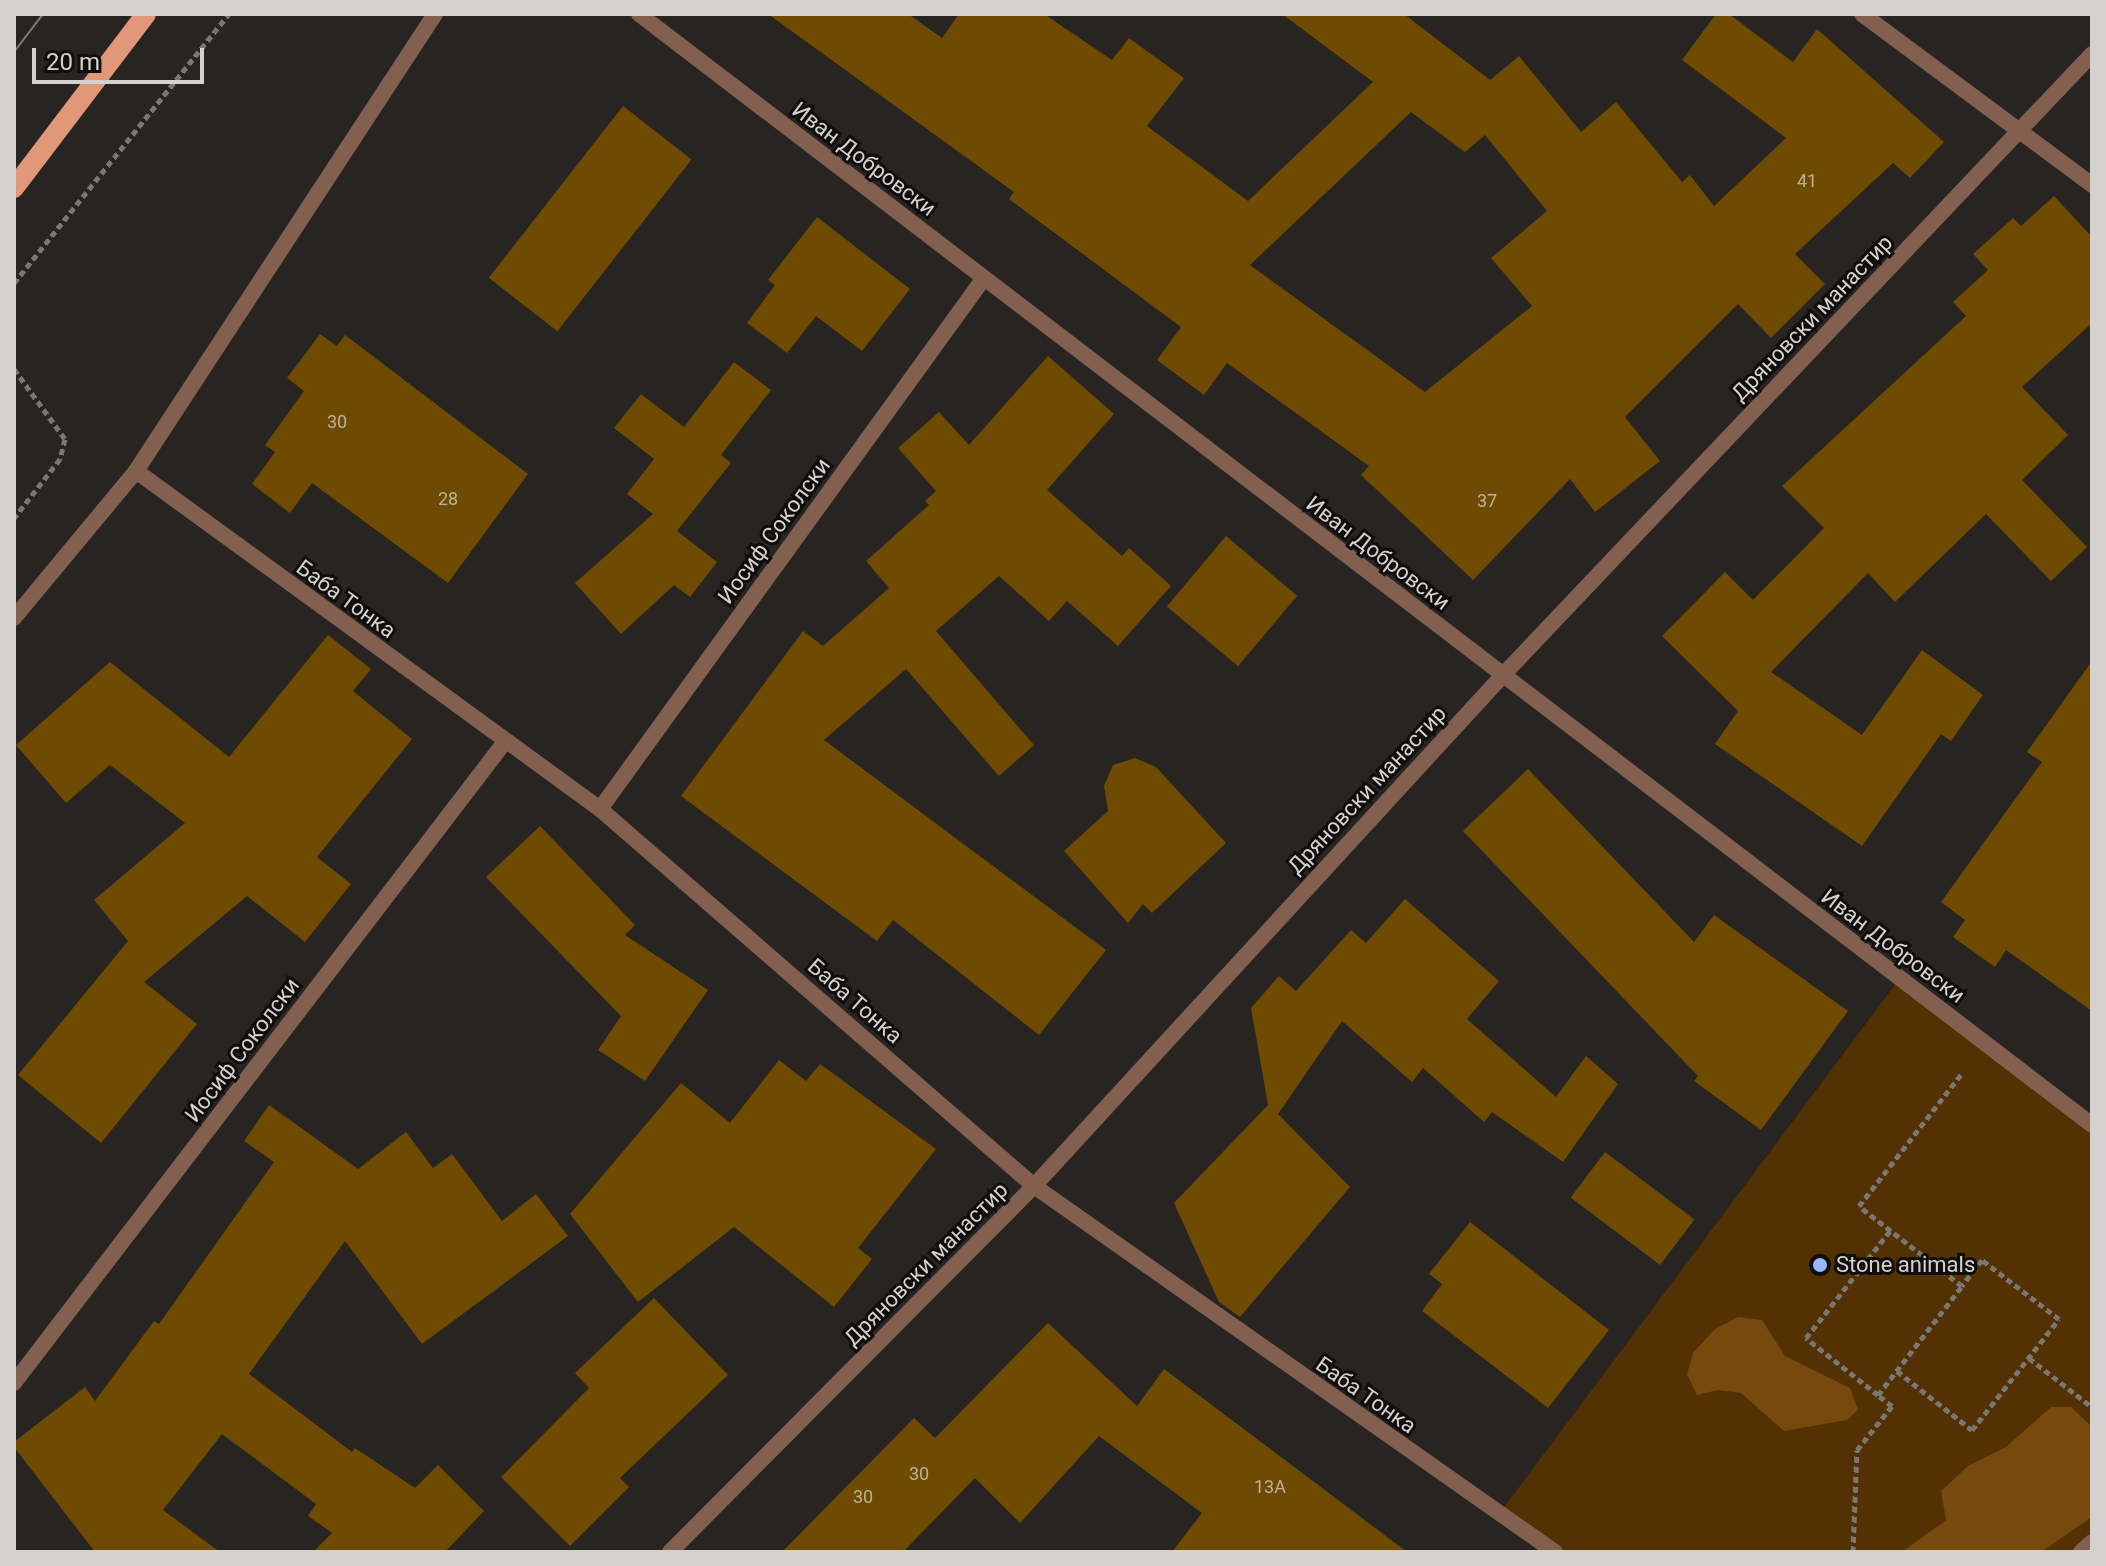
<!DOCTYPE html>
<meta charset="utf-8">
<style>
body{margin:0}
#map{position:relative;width:2106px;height:1566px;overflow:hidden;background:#272422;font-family:Roboto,sans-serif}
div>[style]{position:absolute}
.green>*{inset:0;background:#533102}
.forest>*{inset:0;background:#76490c}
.building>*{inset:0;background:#6e4b00;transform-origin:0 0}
.path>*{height:5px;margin-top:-2.5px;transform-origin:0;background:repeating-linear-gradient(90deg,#797674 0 6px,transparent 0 10px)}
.minor>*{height:16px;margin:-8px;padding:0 8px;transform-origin:8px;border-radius:8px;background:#835f50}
.primary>*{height:20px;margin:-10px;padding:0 10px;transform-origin:10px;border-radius:10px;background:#e19879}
.tram>*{height:2px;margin:-1px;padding:0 1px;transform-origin:1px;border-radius:1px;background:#7d7a78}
.dots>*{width:22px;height:22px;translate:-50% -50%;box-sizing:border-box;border:4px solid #0f0e0d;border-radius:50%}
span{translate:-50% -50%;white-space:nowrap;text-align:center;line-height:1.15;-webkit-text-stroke:6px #0f0e0d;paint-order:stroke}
.number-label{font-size:18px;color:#bab09c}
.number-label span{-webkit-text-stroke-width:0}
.street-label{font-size:22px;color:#d4d2d0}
.poi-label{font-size:22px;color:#d4d2d0}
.left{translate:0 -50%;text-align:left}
.frame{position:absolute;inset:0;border:16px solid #d4d2d0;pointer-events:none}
.scale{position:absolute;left:32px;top:48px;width:172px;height:36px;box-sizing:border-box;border:4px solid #d4d2d0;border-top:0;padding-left:10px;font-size:24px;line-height:28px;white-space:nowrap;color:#d4d2d0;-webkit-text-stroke:6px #0f0e0d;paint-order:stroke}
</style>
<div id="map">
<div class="green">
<i style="clip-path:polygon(1900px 978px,2092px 1125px,2092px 1542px,2081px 1552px,1555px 1552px,1499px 1514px)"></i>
</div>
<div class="forest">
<i style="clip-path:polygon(1738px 1317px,1762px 1320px,1785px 1356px,1850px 1388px,1858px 1410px,1847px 1420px,1784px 1431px,1741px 1393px,1718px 1390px,1697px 1395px,1687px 1374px,1693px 1353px,1715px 1329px)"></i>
<i style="clip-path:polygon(2051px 1407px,2071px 1407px,2092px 1427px,2092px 1517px,2041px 1552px,1902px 1552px,1946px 1520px,1941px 1491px,1968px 1466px,2006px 1447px)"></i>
</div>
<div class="building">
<i style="clip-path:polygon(evenodd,768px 14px,908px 14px,942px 38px,959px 14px,1044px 14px,1112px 60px,1129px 38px,1184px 78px,1147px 126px,1248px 201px,1373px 82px,1282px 14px,1404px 14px,1490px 80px,1519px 56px,1581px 132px,1616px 102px,1682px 182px,1690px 175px,1714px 206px,1786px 138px,1682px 60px,1716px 14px,1729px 14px,1793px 62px,1817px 29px,1944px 142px,1910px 178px,1893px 163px,1795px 254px,1825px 284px,1771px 338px,1738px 304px,1625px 417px,1660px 461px,1595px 512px,1570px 479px,1473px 580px,1361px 475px,1369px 466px,1227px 363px,1204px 395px,1157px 360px,1181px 327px,1009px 199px,1014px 192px,768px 14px,1411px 112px,1465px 152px,1485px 135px,1547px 211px,1491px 258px,1532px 306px,1425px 392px,1250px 265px,1411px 112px)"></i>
<i style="left:623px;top:106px;width:87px;height:218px;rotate:38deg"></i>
<i style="clip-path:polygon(2054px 196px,2092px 237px,2092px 323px,2022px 387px,2068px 435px,2022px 480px,2087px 547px,2051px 581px,1986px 514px,1895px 602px,1868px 573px,1771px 672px,1862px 735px,1922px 650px,1983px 695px,1951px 741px,1941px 734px,1862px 846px,1715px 744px,1738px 711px,1662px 636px,1725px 572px,1753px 600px,1824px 528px,1782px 486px,1966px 316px,1953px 302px,1988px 270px,1973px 254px,2013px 218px,2021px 226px)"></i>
<i style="clip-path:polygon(817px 217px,910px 289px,862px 351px,816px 316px,787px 353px,747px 323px,775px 285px,768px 280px)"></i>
<i style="clip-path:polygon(320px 334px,337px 346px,345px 335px,528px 474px,448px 583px,312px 483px,290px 513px,252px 484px,275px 452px,265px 445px,304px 391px,287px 378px)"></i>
<i style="clip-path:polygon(1048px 356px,1114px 414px,1047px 490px,1122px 556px,1129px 548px,1171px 586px,1118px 646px,1067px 601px,1049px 621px,999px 576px,936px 631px,1034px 745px,999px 776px,906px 669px,824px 740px,1106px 950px,1039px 1035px,893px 920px,877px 941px,681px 796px,803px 631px,823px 646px,889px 588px,866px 561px,929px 505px,925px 501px,936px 491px,898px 448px,939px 412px,969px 445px)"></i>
<i style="clip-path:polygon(734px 362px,771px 390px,721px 455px,731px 463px,677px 531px,717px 562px,690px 597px,674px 585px,621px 634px,575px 583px,653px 514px,627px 494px,654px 459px,614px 428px,641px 394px,684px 427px)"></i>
<i style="left:1226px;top:536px;width:93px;height:92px;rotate:40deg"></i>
<i style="clip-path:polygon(328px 635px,371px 669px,353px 691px,412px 739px,317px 857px,351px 884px,305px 942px,247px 896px,144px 982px,197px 1024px,101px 1143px,18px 1075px,128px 941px,94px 900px,185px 823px,110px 765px,66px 803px,16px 745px,110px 662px,229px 757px)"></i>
<i style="clip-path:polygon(2092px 661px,2092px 1011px,2006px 950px,1995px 967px,1953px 937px,1965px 920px,1941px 902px,2042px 762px,2027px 752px)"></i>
<i style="clip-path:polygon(1135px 758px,1156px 767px,1226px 843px,1152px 913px,1143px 904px,1128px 923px,1064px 851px,1108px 811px,1104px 786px,1113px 765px)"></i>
<i style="clip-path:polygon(1528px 769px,1694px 942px,1714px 915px,1848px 1011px,1761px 1130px,1694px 1081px,1698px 1076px,1463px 831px)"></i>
<i style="clip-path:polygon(540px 826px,635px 925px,625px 935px,708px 990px,645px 1081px,598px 1050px,621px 1016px,486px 877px)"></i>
<i style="clip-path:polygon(1405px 899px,1499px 981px,1467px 1019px,1556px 1097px,1586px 1056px,1618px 1084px,1563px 1162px,1492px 1112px,1484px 1122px,1423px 1068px,1412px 1082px,1342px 1021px,1278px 1114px,1350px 1187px,1240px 1317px,1219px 1302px,1174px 1203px,1268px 1105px,1251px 1008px,1279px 976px,1296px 991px,1351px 930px,1366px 943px)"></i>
<i style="clip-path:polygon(779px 1060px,806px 1081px,820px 1064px,936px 1149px,858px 1248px,872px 1259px,834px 1307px,734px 1227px,638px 1302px,570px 1214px,681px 1083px,730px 1123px)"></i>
<i style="clip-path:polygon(269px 1105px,358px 1169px,406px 1132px,433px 1168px,452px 1154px,502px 1221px,536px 1194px,568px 1236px,422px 1344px,345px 1241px,249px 1374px,352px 1452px,355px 1448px,415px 1488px,438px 1465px,484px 1511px,445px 1552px,313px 1552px,332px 1533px,308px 1516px,316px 1504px,222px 1434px,163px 1510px,220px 1552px,95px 1552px,14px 1447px,14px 1442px,85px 1387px,95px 1401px,154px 1321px,159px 1324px,274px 1162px,244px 1141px)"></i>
<i style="left:1605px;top:1152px;width:112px;height:57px;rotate:37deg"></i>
<i style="clip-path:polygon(1470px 1222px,1609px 1330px,1548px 1408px,1422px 1311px,1442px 1284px,1429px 1274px)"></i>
<i style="clip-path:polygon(654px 1298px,728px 1375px,620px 1478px,629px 1487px,570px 1546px,501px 1477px,589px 1388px,575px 1373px)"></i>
<i style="clip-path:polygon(1048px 1323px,1137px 1406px,1164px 1369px,1407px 1552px,1172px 1552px,1202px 1513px,1099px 1436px,1020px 1523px,975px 1478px,903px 1552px,782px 1552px,914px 1418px,935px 1438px)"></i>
</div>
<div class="path">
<i style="left:14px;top:283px;width:344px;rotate:-51.4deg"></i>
<i style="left:14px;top:369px;width:87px;rotate:53.9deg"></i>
<i style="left:65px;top:439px;width:21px;rotate:104deg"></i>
<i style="left:60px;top:459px;width:75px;rotate:127.9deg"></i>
<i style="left:2029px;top:1358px;width:80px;rotate:37.9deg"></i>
<i style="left:1897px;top:1371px;width:95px;rotate:38.2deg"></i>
<i style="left:1972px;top:1430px;width:141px;rotate:-51.9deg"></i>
<i style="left:2059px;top:1319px;width:97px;rotate:-142.5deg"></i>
<i style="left:1982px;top:1260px;width:33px;rotate:128deg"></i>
<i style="left:1878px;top:1395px;width:92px;rotate:-141.6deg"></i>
<i style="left:1806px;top:1338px;width:136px;rotate:-51.9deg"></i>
<i style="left:1853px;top:1552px;width:102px;rotate:-87.8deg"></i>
<i style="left:1857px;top:1450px;width:56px;rotate:-51.5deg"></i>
<i style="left:1892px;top:1406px;width:18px;rotate:-142deg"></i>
<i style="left:1878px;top:1395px;width:138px;rotate:-52.4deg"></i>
<i style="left:1962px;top:1286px;width:130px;rotate:-142.2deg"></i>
<i style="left:1859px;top:1206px;width:168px;rotate:-52.2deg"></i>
</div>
<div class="minor">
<i style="left:639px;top:14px;width:1829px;rotate:37.4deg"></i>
<i style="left:1862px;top:14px;width:287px;rotate:36.6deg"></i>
<i style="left:136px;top:471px;width:574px;rotate:36.07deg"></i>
<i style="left:600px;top:809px;width:575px;rotate:40.98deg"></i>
<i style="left:1034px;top:1186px;width:637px;rotate:35.09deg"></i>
<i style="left:14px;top:618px;width:191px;rotate:-50.3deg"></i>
<i style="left:136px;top:471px;width:546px;rotate:-56.8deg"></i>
<i style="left:600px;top:809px;width:655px;rotate:-54.13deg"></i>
<i style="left:14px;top:1383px;width:806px;rotate:-52.56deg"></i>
<i style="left:670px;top:1552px;width:516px;rotate:-45.16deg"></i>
<i style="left:1034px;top:1186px;width:694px;rotate:-47.45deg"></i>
<i style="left:1503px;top:675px;width:856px;rotate:-46.51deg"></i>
<i style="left:2081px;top:1552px;width:15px;rotate:-42deg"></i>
</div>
<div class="primary">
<i style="left:14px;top:188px;width:218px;rotate:-52.8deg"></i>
</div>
<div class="tram">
<i style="left:14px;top:52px;width:48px;rotate:-52.7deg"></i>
</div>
<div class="dots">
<i style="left:1820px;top:1265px;background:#96b6fd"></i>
</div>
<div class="number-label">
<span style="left:1807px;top:181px">41</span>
<span style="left:337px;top:422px">30</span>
<span style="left:448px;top:499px">28</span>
<span style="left:1487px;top:501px">37</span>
<span style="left:919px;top:1474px">30</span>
<span style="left:1270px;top:1487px">13А</span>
<span style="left:863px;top:1497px">30</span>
</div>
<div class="street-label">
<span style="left:864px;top:159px;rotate:37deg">Иван Добровски</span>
<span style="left:1812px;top:318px;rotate:-46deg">Дряновски манастир</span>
<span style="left:774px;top:531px;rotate:-54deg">Иосиф Соколски</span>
<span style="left:1378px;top:553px;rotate:37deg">Иван Добровски</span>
<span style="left:346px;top:599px;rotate:36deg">Баба Тонка</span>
<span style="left:1367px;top:790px;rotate:-47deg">Дряновски манастир</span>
<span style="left:1893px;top:946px;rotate:37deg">Иван Добровски</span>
<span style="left:855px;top:1001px;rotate:41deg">Баба Тонка</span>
<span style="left:242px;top:1050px;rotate:-53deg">Иосиф Соколски</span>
<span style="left:926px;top:1264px;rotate:-45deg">Дряновски манастир</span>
<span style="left:1366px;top:1395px;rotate:35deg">Баба Тонка</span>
</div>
<div class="poi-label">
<span class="left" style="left:1836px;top:1265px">Stone animals</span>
</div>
<div class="frame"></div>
<div class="scale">20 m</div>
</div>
